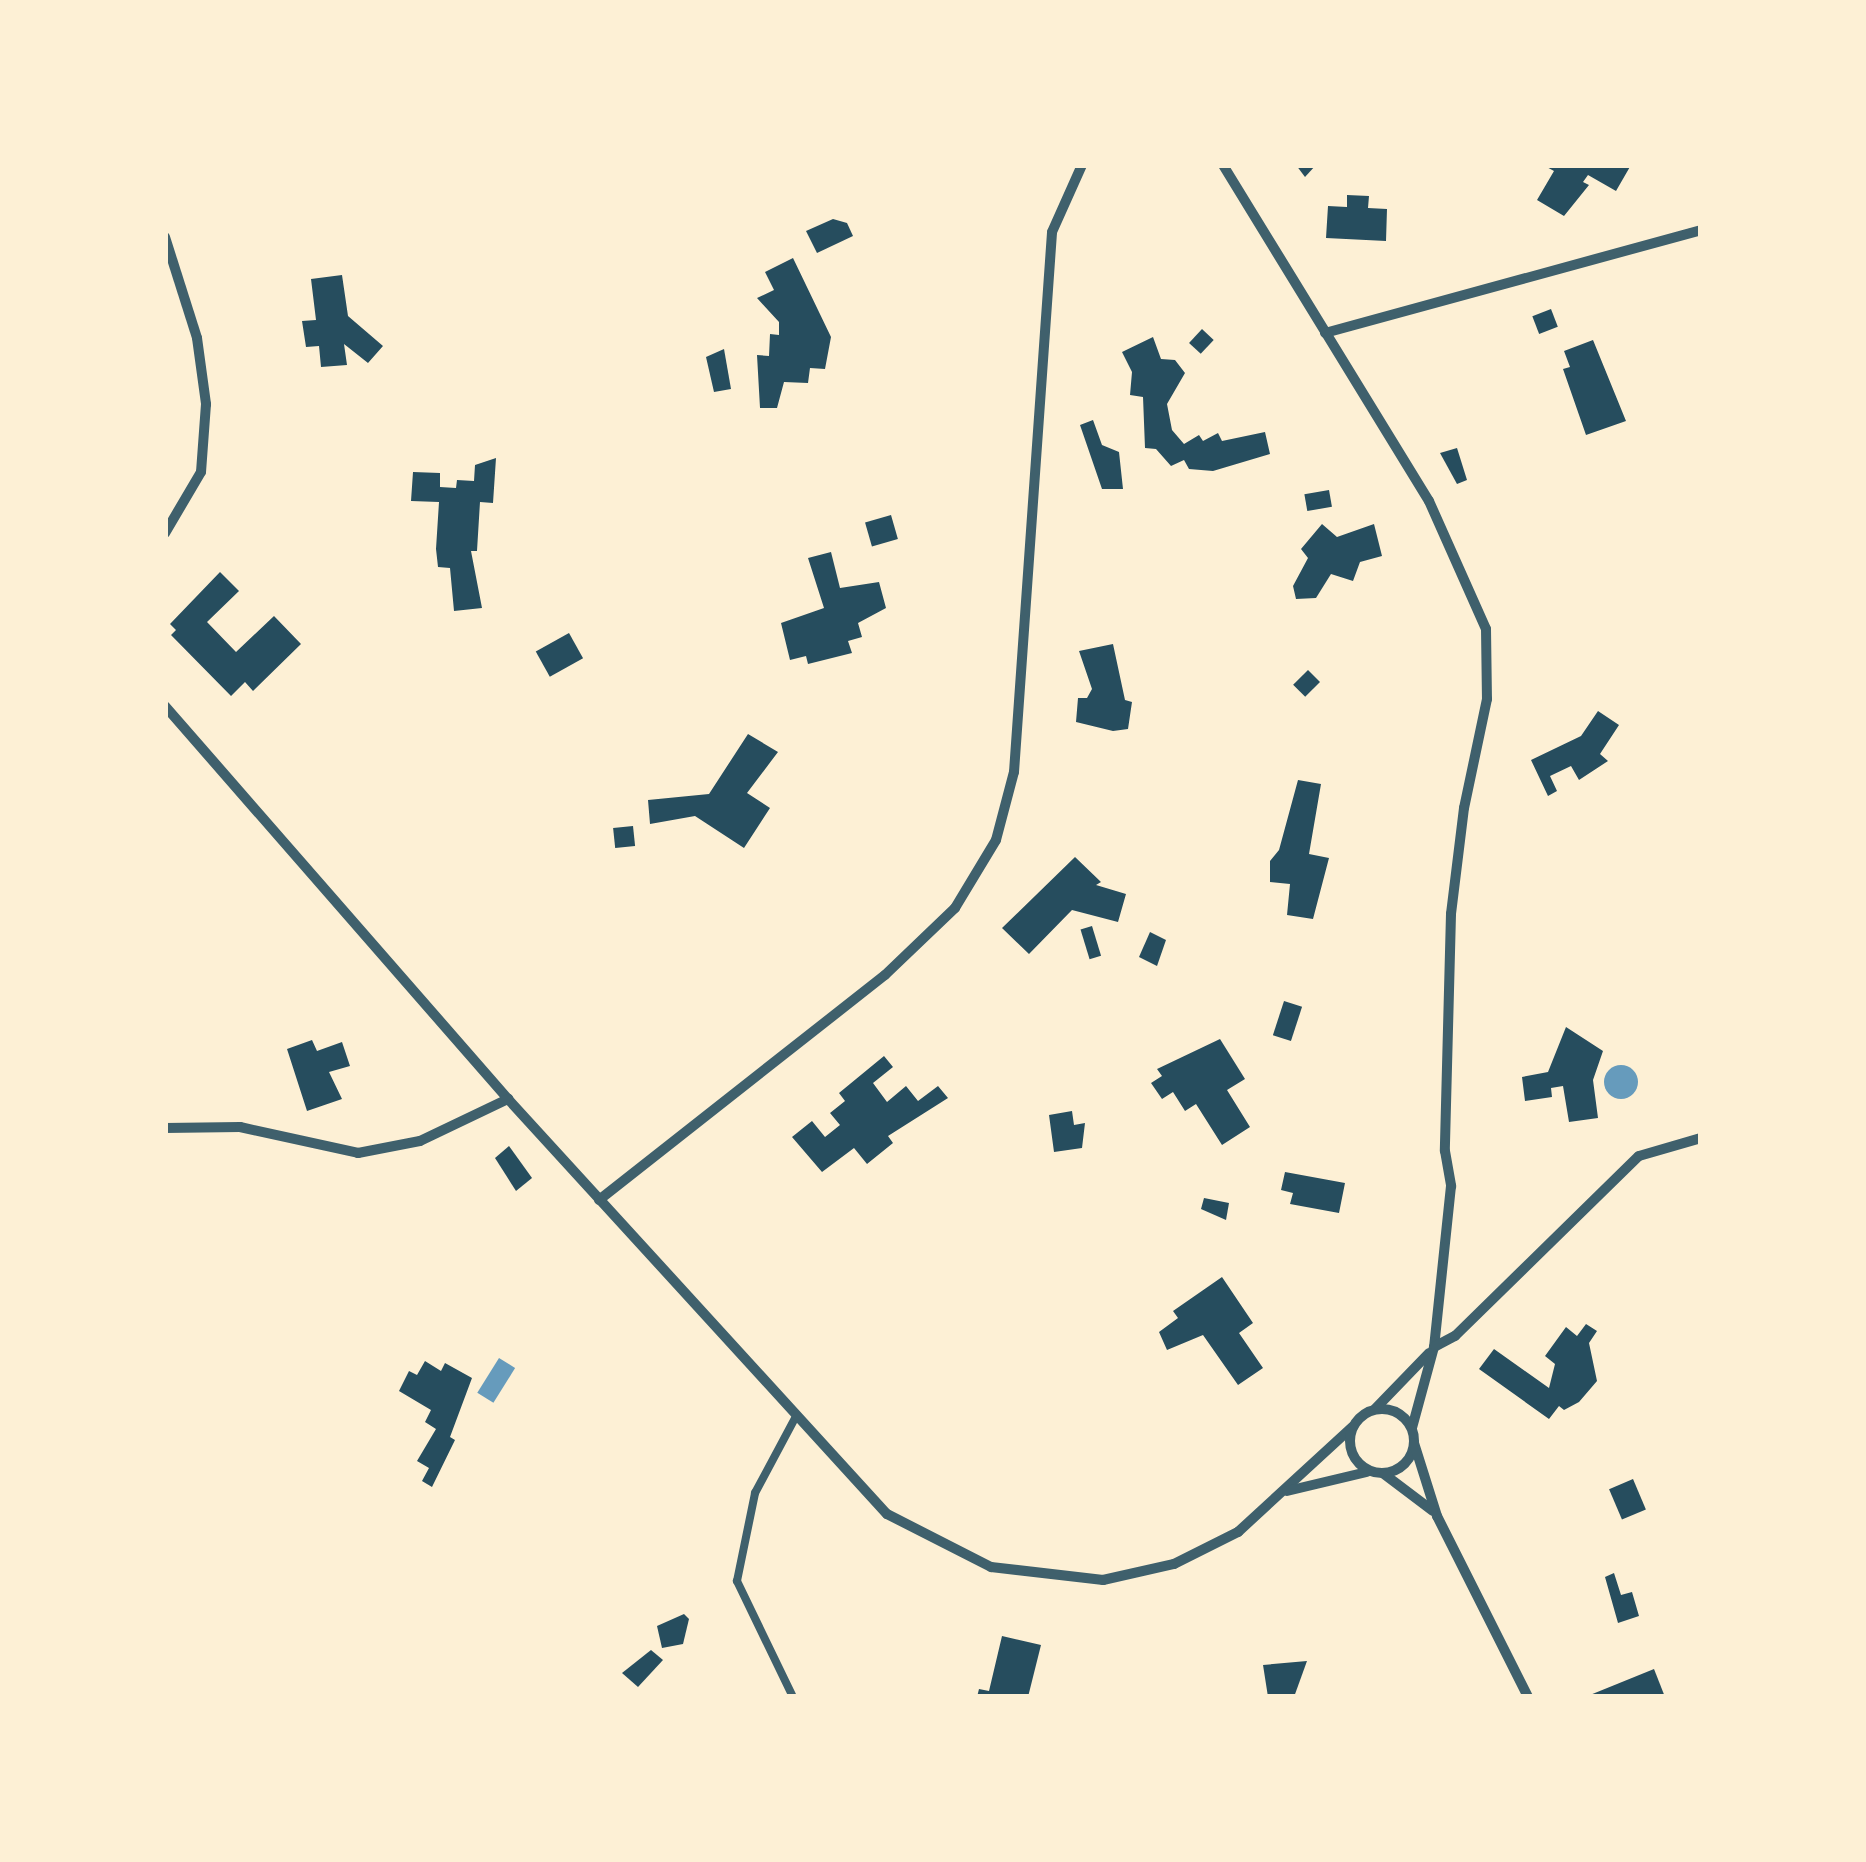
<!DOCTYPE html>
<style>
body{margin:0}
#map{position:relative;width:1866px;height:1862px;overflow:hidden;background:#fdf0d5;font-family:"Libre Baskerville",serif}
div>[style]{position:absolute}
.water>*{inset:0;background:#669bbc;transform-origin:0 0}
.round{border-radius:50%}
.building>*{inset:0;background:#264d5e;transform-origin:0 0}
.service>*{height:8px;margin:-4px;padding:0 4px;transform-origin:4px;border-radius:4px;background:#3f606c}
.minor>*{height:10px;margin:-5px;padding:0 5px;transform-origin:5px;border-radius:5px;background:#3f606c}
.minor>.ring{margin:-5px;padding:0;box-sizing:content-box;background:none;border:10px solid #3f606c;border-radius:50%}
span{translate:-50% -50%;white-space:nowrap;text-align:center;line-height:1.15;-webkit-text-stroke:10px #fdf0d5;paint-order:stroke}
.frame{position:absolute;inset:0;border:168px solid #fdf0d5;pointer-events:none}
</style>
<div id="map">
<div class="water">
<i class="round" style="left:1604px;top:1065px;width:34px;height:34px"></i>
<i style="left:499px;top:1358px;width:19px;height:41px;rotate:32deg"></i>
</div>
<div class="building">
<i style="clip-path:polygon(1296px 165px,1316px 165px,1305px 177px)"></i>
<i style="clip-path:polygon(1543px 165px,1631px 165px,1616px 191px,1588px 175px,1583px 182px,1589px 185px,1564px 216px,1537px 200px,1554px 171px)"></i>
<i style="clip-path:polygon(1347px 195px,1369px 196px,1368px 208px,1387px 209px,1386px 241px,1326px 238px,1328px 206px,1347px 207px)"></i>
<i style="clip-path:polygon(833px 219px,847px 223px,853px 236px,817px 253px,806px 231px)"></i>
<i style="clip-path:polygon(793px 258px,831px 337px,825px 369px,810px 368px,808px 383px,784px 382px,777px 408px,760px 408px,757px 355px,769px 356px,770px 334px,779px 335px,779px 322px,757px 298px,774px 290px,765px 272px)"></i>
<i style="clip-path:polygon(342px 275px,348px 316px,383px 346px,368px 363px,344px 344px,347px 365px,321px 367px,319px 346px,306px 347px,302px 321px,316px 320px,311px 279px)"></i>
<i style="left:1551px;top:309px;width:19px;height:20px;rotate:69deg"></i>
<i style="left:1202px;top:329px;width:16px;height:19px;rotate:43deg"></i>
<i style="clip-path:polygon(1153px 337px,1161px 359px,1175px 360px,1185px 373px,1167px 404px,1172px 430px,1184px 444px,1199px 435px,1203px 441px,1218px 433px,1222px 441px,1265px 432px,1270px 454px,1213px 471px,1189px 469px,1184px 460px,1171px 466px,1156px 449px,1145px 448px,1143px 397px,1130px 395px,1132px 372px,1122px 352px)"></i>
<i style="clip-path:polygon(1593px 340px,1626px 421px,1586px 435px,1563px 369px,1570px 367px,1564px 351px)"></i>
<i style="clip-path:polygon(724px 349px,731px 389px,714px 392px,706px 357px)"></i>
<i style="clip-path:polygon(1093px 420px,1102px 445px,1119px 452px,1123px 489px,1102px 489px,1080px 425px)"></i>
<i style="clip-path:polygon(1457px 448px,1467px 480px,1457px 484px,1440px 453px)"></i>
<i style="clip-path:polygon(496px 458px,493px 503px,480px 502px,477px 551px,471px 551px,482px 608px,454px 611px,450px 568px,438px 567px,436px 549px,439px 502px,411px 501px,413px 472px,440px 473px,440px 487px,456px 488px,457px 480px,474px 481px,475px 465px)"></i>
<i style="left:1329px;top:490px;width:17px;height:25px;rotate:80deg"></i>
<i style="left:891px;top:515px;width:25px;height:27px;rotate:74deg"></i>
<i style="clip-path:polygon(1322px 524px,1337px 537px,1374px 524px,1382px 556px,1360px 562px,1353px 581px,1331px 574px,1316px 598px,1296px 599px,1293px 586px,1308px 558px,1301px 549px)"></i>
<i style="clip-path:polygon(831px 552px,840px 588px,879px 582px,886px 608px,858px 623px,862px 637px,848px 641px,852px 653px,808px 664px,806px 656px,790px 660px,781px 623px,824px 608px,808px 558px)"></i>
<i style="clip-path:polygon(220px 572px,239px 591px,207px 622px,236px 652px,274px 616px,301px 644px,253px 691px,245px 682px,231px 696px,171px 635px,176px 630px,170px 624px)"></i>
<i style="left:569px;top:633px;width:29px;height:38px;rotate:61deg"></i>
<i style="clip-path:polygon(1113px 644px,1125px 700px,1132px 702px,1128px 729px,1113px 731px,1076px 722px,1078px 698px,1087px 698px,1092px 689px,1079px 651px)"></i>
<i style="left:1308px;top:670px;width:17px;height:21px;rotate:45deg"></i>
<i style="clip-path:polygon(1598px 711px,1619px 725px,1600px 754px,1608px 761px,1579px 780px,1571px 766px,1550px 776px,1557px 791px,1548px 796px,1531px 760px,1581px 736px)"></i>
<i style="clip-path:polygon(748px 734px,778px 752px,747px 793px,770px 808px,744px 848px,695px 816px,650px 824px,648px 800px,709px 794px)"></i>
<i style="clip-path:polygon(1298px 780px,1321px 784px,1309px 854px,1329px 858px,1313px 919px,1287px 915px,1290px 884px,1270px 882px,1270px 861px,1279px 850px)"></i>
<i style="left:633px;top:826px;width:20px;height:20px;rotate:84deg"></i>
<i style="clip-path:polygon(1075px 857px,1101px 882px,1096px 885px,1126px 894px,1118px 922px,1072px 910px,1029px 954px,1002px 928px)"></i>
<i style="left:1092px;top:926px;width:31px;height:12px;rotate:73deg"></i>
<i style="clip-path:polygon(1150px 932px,1166px 940px,1157px 966px,1139px 957px)"></i>
<i style="left:1284px;top:1001px;width:19px;height:36px;rotate:18deg"></i>
<i style="clip-path:polygon(1566px 1027px,1603px 1051px,1593px 1080px,1598px 1118px,1569px 1122px,1563px 1086px,1551px 1088px,1552px 1097px,1525px 1101px,1522px 1077px,1548px 1072px)"></i>
<i style="clip-path:polygon(1220px 1039px,1245px 1079px,1227px 1090px,1250px 1127px,1222px 1145px,1196px 1104px,1185px 1111px,1173px 1092px,1162px 1099px,1151px 1083px,1162px 1076px,1157px 1069px)"></i>
<i style="clip-path:polygon(312px 1040px,317px 1051px,342px 1042px,350px 1066px,329px 1072px,342px 1099px,307px 1111px,287px 1049px)"></i>
<i style="clip-path:polygon(884px 1056px,893px 1067px,873px 1083px,887px 1102px,906px 1086px,918px 1101px,938px 1086px,948px 1098px,888px 1136px,893px 1143px,867px 1164px,854px 1148px,822px 1172px,792px 1137px,812px 1121px,825px 1137px,840px 1125px,830px 1113px,845px 1101px,839px 1093px)"></i>
<i style="clip-path:polygon(1072px 1111px,1074px 1125px,1085px 1123px,1082px 1148px,1054px 1152px,1049px 1115px)"></i>
<i style="clip-path:polygon(509px 1146px,532px 1178px,516px 1191px,495px 1158px)"></i>
<i style="clip-path:polygon(1285px 1172px,1345px 1183px,1339px 1213px,1290px 1204px,1293px 1193px,1281px 1190px)"></i>
<i style="clip-path:polygon(1204px 1198px,1229px 1203px,1226px 1220px,1201px 1209px)"></i>
<i style="clip-path:polygon(1222px 1277px,1253px 1323px,1239px 1333px,1263px 1368px,1238px 1385px,1203px 1335px,1167px 1350px,1159px 1332px,1178px 1318px,1173px 1311px)"></i>
<i style="clip-path:polygon(1586px 1324px,1597px 1331px,1589px 1343px,1597px 1381px,1579px 1402px,1564px 1410px,1559px 1406px,1549px 1419px,1479px 1369px,1494px 1349px,1549px 1388px,1555px 1364px,1545px 1356px,1566px 1327px,1577px 1336px)"></i>
<i style="clip-path:polygon(425px 1361px,441px 1371px,445px 1363px,472px 1378px,450px 1437px,455px 1440px,432px 1487px,422px 1481px,429px 1468px,417px 1461px,436px 1429px,425px 1422px,431px 1410px,399px 1391px,409px 1371px,417px 1375px)"></i>
<i style="left:1633px;top:1479px;width:33px;height:26px;rotate:67deg"></i>
<i style="clip-path:polygon(1614px 1573px,1621px 1595px,1632px 1592px,1639px 1616px,1618px 1623px,1605px 1577px)"></i>
<i style="clip-path:polygon(684px 1614px,689px 1619px,683px 1644px,662px 1648px,657px 1626px)"></i>
<i style="clip-path:polygon(1002px 1636px,1041px 1645px,1028px 1697px,977px 1697px,979px 1689px,989px 1691px)"></i>
<i style="clip-path:polygon(651px 1650px,663px 1660px,638px 1687px,622px 1673px)"></i>
<i style="clip-path:polygon(1307px 1661px,1294px 1697px,1268px 1697px,1263px 1665px)"></i>
<i style="clip-path:polygon(1654px 1669px,1665px 1697px,1585px 1697px)"></i>
</div>
<div class="service">
<i style="left:793px;top:1697px;width:129px;rotate:-115.8deg"></i>
<i style="left:737px;top:1581px;width:90px;rotate:-78.4deg"></i>
<i style="left:755px;top:1493px;width:85px;rotate:-61.9deg"></i>
</div>
<div class="minor">
<i style="left:1223px;top:165px;width:394px;rotate:58.5deg"></i>
<i style="left:1429px;top:501px;width:140px;rotate:66deg"></i>
<i style="left:1486px;top:629px;width:70px;rotate:89.2deg"></i>
<i style="left:1487px;top:699px;width:111px;rotate:101.9deg"></i>
<i style="left:1464px;top:808px;width:107px;rotate:97deg"></i>
<i style="left:1451px;top:914px;width:237px;rotate:91.5deg"></i>
<i style="left:1445px;top:1151px;width:36px;rotate:80deg"></i>
<i style="left:1451px;top:1186px;width:162px;rotate:96deg"></i>
<i style="left:1434px;top:1347px;width:84px;rotate:105.2deg"></i>
<i style="left:165px;top:237px;width:106px;rotate:72.4deg"></i>
<i style="left:197px;top:338px;width:67px;rotate:82.2deg"></i>
<i style="left:206px;top:404px;width:68px;rotate:94.2deg"></i>
<i style="left:201px;top:472px;width:71px;rotate:120.5deg"></i>
<i style="left:1325px;top:333px;width:390px;rotate:-15.3deg"></i>
<i style="left:165px;top:706px;width:522px;rotate:48.89deg"></i>
<i style="left:508px;top:1099px;width:562px;rotate:47.6deg"></i>
<i style="left:887px;top:1514px;width:117px;rotate:27deg"></i>
<i style="left:991px;top:1567px;width:113px;rotate:6.6deg"></i>
<i style="left:1103px;top:1580px;width:73px;rotate:-12.7deg"></i>
<i style="left:1174px;top:1564px;width:72px;rotate:-26.6deg"></i>
<i style="left:1238px;top:1532px;width:155px;rotate:-42.6deg"></i>
<i style="left:165px;top:1128px;width:75px;rotate:-0.8deg"></i>
<i style="left:240px;top:1127px;width:121px;rotate:12.4deg"></i>
<i style="left:358px;top:1153px;width:63px;rotate:-11deg"></i>
<i style="left:420px;top:1141px;width:98px;rotate:-25.5deg"></i>
<i style="left:599px;top:1200px;width:364px;rotate:-38.2deg"></i>
<i style="left:885px;top:975px;width:97px;rotate:-43.7deg"></i>
<i style="left:955px;top:908px;width:79px;rotate:-58.9deg"></i>
<i style="left:996px;top:840px;width:70px;rotate:-75.2deg"></i>
<i style="left:1014px;top:772px;width:541px;rotate:-85.97deg"></i>
<i style="left:1052px;top:232px;width:73px;rotate:-65.9deg"></i>
<i style="left:1434px;top:1347px;width:24px;rotate:-28deg"></i>
<i style="left:1455px;top:1336px;width:257px;rotate:-44.4deg"></i>
<i style="left:1639px;top:1156px;width:65px;rotate:-16.2deg"></i>
<i class="ring" style="left:1350px;top:1409px;width:54px;height:54px"></i>
<i style="left:1375px;top:1409px;width:78px;rotate:-46deg"></i>
<i style="left:1414px;top:1443px;width:77px;rotate:72.5deg"></i>
<i style="left:1437px;top:1516px;width:203px;rotate:63.3deg"></i>
<i style="left:1384px;top:1474px;width:61px;rotate:37.1deg"></i>
<i style="left:1287px;top:1491px;width:82px;rotate:-13.4deg"></i>
</div>
<div class="frame"></div>
</div>
